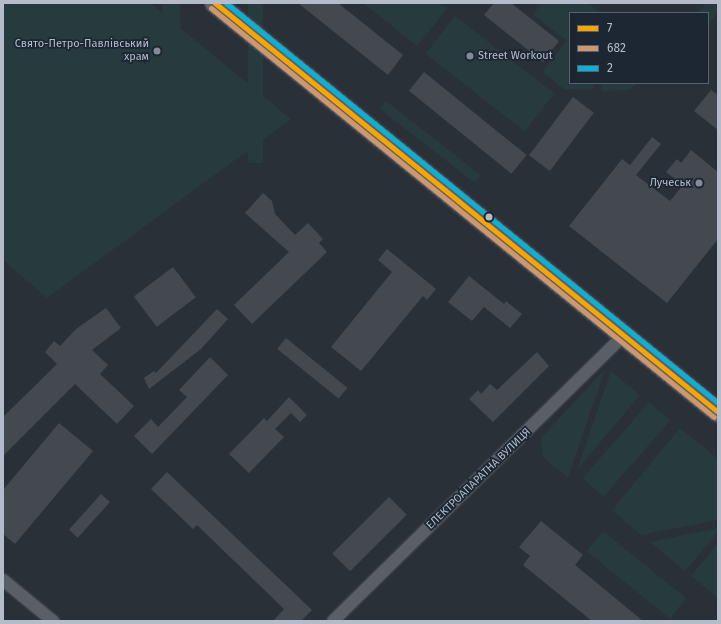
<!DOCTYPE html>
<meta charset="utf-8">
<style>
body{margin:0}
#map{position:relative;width:721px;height:624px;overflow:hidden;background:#2a3038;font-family:"Fira Sans",sans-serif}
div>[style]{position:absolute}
.green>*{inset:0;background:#273a3e;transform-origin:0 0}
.building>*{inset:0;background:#444950;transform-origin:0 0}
.roads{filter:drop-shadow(0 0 1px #484c53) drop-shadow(0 0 1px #484c53)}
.minor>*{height:12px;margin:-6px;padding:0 6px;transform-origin:6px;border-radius:6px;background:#5a5e66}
.primary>*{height:20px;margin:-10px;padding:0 10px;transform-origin:10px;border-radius:10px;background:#5c6168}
.bus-1>*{height:5px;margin:-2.5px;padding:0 2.5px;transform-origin:2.5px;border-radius:2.5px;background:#f7a600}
.bus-2>*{height:5px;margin:-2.5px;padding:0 2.5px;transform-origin:2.5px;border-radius:2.5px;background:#cd976f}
.bus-3>*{height:5px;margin:-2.5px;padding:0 2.5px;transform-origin:2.5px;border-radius:2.5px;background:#0dafd3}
.dots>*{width:11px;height:11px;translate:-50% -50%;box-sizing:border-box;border:2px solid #1d2633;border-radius:50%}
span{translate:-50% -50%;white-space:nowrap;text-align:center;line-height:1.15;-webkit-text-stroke:3.5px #1d2633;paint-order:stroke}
.poi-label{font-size:11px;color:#b4bcc9}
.right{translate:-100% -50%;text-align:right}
.left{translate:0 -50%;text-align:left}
.street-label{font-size:11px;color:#b4bcc9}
.frame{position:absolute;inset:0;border:4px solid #b4bcc9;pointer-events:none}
.legend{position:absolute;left:569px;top:12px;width:140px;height:72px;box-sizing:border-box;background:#1d2633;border:1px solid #59626f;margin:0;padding:5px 7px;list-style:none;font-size:12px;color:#b4bcc9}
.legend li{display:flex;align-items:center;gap:8px;height:20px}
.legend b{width:20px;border:1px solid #59626f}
</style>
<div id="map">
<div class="green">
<i style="clip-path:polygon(3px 3px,150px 3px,291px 119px,47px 298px,3px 260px)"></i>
<i style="left:163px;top:3px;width:17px;height:171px"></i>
<i style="left:248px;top:3px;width:15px;height:160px"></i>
<i style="clip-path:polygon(363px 3px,439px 3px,447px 9px,417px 46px)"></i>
<i style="clip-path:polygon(542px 3px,588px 3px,601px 13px,570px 13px,570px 83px,593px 83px,593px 90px,564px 89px,542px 72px,567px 41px,533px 14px)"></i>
<i style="clip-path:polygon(706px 3px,718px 3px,718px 12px,708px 24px,708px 13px,698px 13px)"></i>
<i style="left:455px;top:16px;width:126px;height:48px;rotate:38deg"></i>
<i style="clip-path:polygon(601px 83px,636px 83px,630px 90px,601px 91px)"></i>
<i style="left:386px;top:101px;width:120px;height:10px;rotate:38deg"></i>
<i style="clip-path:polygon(605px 369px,568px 478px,543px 457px,541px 438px)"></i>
<i style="clip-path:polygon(611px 371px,640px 395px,577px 470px)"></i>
<i style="left:649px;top:402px;width:28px;height:101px;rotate:41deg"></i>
<i style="clip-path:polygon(680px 428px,718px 459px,718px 520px,641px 535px,612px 510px)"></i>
<i style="clip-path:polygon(718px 528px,718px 532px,685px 571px,650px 542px)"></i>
<i style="left:603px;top:531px;width:107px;height:26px;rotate:39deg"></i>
<i style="clip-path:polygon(718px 543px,718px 598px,691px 576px)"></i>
</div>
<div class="building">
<i style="clip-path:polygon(298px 3px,338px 3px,403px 55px,388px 75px)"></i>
<i style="clip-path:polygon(494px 3px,511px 3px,559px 41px,543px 62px,484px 15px)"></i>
<i style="left:424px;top:72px;width:132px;height:24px;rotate:39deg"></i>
<i style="clip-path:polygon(711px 90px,718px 95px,718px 130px,694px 111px)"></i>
<i style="left:573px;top:97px;width:26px;height:73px;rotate:37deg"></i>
<i style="clip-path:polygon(652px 137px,661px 144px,636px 175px,670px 201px,683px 185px,666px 172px,677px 159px,681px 163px,691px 150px,718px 172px,718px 239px,667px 303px,569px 226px,622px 159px,630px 165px)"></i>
<i style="clip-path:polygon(263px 193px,272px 201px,275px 214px,295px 235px,308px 223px,323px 239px,319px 243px,327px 252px,252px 324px,234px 305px,289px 252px,245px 213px)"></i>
<i style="clip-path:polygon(387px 249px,436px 289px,427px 300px,423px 296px,361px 371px,331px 347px,392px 272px,378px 260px)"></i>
<i style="left:173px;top:267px;width:38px;height:49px;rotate:53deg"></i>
<i style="clip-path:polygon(469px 276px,504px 304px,506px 301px,522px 314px,510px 328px,484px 307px,472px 321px,448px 302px)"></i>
<i style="clip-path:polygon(106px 308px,121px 328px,92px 350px,108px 365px,100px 374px,134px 406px,117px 424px,75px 384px,3px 456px,3px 417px,57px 364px,45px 352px,54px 341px,60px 346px,76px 329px)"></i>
<i style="clip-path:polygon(217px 309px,228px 319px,201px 349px,149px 389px,144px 378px,154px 371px,156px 373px)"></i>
<i style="left:286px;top:338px;width:79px;height:14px;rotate:39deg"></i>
<i style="clip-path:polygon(537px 352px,549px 366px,493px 422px,469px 399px,478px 390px,481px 394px,490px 384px,497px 390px)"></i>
<i style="clip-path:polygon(210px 357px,228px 375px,152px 454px,134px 436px,151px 419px,158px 427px,187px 397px,179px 390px)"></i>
<i style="clip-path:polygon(289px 397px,307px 415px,300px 422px,291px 413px,275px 429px,284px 437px,249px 473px,229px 454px,264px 418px,267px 421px)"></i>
<i style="clip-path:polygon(59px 423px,93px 451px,15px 544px,3px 534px,3px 490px)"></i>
<i style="clip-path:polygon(167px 472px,312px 610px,301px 621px,273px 621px,284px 609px,197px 525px,193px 529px,151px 489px)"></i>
<i style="left:101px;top:494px;width:12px;height:48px;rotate:42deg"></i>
<i style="left:389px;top:497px;width:25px;height:80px;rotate:45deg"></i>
<i style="clip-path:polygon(541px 521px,583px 555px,575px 565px,643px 621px,592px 621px,523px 565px,530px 556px,519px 547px)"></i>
</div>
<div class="roads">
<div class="minor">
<i style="left:3px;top:580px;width:65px;rotate:39.4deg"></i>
<i style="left:333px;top:621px;width:407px;rotate:-44.5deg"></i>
</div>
<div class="primary">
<i style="left:215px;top:3px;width:648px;rotate:39.12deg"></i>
</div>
</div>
<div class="bus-1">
<i style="left:215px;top:3px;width:648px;rotate:39.12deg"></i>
</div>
<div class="bus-2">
<i style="left:211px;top:8px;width:648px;rotate:39.12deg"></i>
</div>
<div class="bus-3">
<i style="left:226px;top:3px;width:634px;rotate:39.11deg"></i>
</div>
<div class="dots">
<i style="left:157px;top:51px;background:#848b96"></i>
<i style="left:470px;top:56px;background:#848b96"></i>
<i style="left:699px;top:183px;background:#848b96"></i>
<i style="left:489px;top:217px;background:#b4bcc9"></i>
</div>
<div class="poi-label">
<span class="right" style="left:149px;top:51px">Свято-Петро-Павлівський<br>храм</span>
<span class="left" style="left:478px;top:56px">Street Workout</span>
<span class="right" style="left:691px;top:183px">Лучеськ</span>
</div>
<div class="street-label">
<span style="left:479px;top:479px;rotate:-44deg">ЕЛЕКТРОАПАРАТНА ВУЛИЦЯ</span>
</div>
<div class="frame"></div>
<ul class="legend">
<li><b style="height:5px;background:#f7a600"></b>7</li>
<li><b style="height:5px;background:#cd976f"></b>682</li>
<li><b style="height:5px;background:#0dafd3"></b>2</li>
</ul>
</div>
